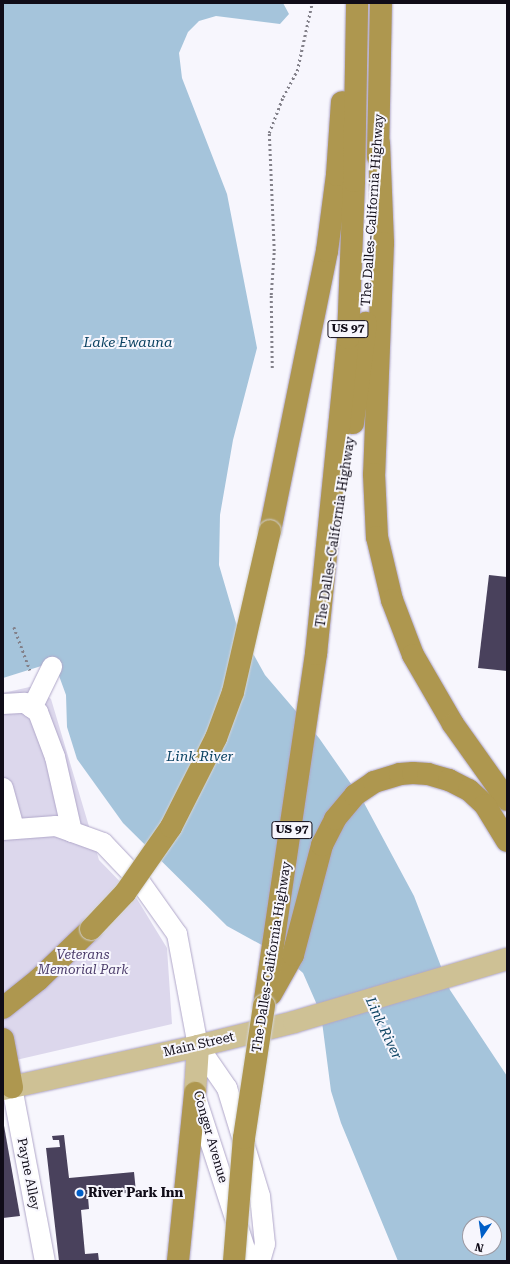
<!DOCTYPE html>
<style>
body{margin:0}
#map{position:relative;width:510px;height:1264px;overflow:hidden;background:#f7f6fd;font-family:"Roboto Serif",serif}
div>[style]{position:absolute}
.green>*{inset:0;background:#dcd7ec}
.water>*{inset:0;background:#a5c4db}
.building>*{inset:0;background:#49415c}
.path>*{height:2.5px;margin-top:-1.25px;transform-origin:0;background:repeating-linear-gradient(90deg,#83818a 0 2px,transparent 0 5px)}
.roads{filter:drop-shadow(0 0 1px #b0a7c9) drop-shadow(0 0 1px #b0a7c9)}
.minor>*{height:20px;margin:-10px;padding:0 10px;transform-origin:10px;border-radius:10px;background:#fff}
.major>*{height:22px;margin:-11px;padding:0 11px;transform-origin:11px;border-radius:11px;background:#cec195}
.highway>*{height:22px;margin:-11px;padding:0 11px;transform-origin:11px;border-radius:11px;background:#ae974f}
.bridges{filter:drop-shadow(0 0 1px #d4d3d5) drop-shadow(0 0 1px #d4d3d5)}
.highway-bridge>*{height:22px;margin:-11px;padding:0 11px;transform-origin:11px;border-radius:11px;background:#ae974f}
.dots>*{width:11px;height:11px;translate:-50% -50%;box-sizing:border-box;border:2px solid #f7f6fd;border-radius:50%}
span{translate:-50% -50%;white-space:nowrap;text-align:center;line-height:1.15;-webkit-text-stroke:4px #f7f6fd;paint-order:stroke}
.shield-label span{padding:1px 3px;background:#f7f6fd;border:1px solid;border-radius:3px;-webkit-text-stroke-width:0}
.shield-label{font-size:12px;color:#100c18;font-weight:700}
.street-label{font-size:13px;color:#100c18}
.park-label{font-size:13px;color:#4c3d6b;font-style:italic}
.poi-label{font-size:13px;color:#100c18;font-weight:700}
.left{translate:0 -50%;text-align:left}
.water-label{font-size:14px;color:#0b4262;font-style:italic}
.frame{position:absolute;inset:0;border:4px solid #100c18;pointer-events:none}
.north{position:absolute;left:462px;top:1216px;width:40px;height:40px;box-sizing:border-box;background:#f7f6fd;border:1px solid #9b98a1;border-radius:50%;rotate:193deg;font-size:11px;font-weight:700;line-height:16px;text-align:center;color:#100c18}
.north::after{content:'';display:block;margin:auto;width:14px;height:18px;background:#005ec7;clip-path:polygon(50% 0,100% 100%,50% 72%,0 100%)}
</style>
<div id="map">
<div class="green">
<i style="clip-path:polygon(34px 686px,51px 699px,99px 860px,137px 899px,167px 948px,172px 1024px,3px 1063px,3px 693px)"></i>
</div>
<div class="water">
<i style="clip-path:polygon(evenodd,3px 3px,283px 3px,289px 14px,280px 24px,216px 16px,199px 21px,188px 32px,179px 53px,182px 78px,227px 194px,257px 348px,233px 440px,220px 515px,219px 565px,236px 623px,265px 675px,319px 738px,363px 801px,414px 896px,450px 990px,507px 1076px,507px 1261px,398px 1261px,341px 1123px,331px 1091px,321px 1014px,303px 973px,287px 959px,227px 926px,123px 823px,77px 759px,67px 727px,66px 695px,54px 662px,3px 678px,3px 3px,470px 1224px,494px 1224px,494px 1248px,470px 1248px,470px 1224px)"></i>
</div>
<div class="building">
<i style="clip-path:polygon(489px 575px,507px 577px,507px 671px,478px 668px)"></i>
<i style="clip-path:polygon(3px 1120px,20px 1216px,3px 1218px)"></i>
<i style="clip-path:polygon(64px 1135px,69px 1178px,134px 1172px,136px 1192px,88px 1197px,89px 1209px,81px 1210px,85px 1254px,98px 1253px,99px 1261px,59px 1261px,46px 1148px,60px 1147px,59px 1140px,53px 1140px,52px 1136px)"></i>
</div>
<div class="path">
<i style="left:272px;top:368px;width:73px;rotate:-90.8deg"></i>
<i style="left:271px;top:295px;width:44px;rotate:-86.1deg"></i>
<i style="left:274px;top:251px;width:118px;rotate:-92.4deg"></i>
<i style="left:269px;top:133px;width:39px;rotate:-69deg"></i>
<i style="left:283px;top:97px;width:30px;rotate:-62deg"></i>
<i style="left:297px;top:71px;width:70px;rotate:-77.6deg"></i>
<i style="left:14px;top:627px;width:46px;rotate:69.6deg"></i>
</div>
<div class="roads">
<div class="minor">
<i style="left:3px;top:704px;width:22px;rotate:-3deg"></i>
<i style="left:25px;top:703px;width:16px;rotate:35deg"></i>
<i style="left:38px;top:712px;width:48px;rotate:69.3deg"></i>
<i style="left:55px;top:757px;width:77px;rotate:77.2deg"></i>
<i style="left:32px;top:708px;width:46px;rotate:-64deg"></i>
<i style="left:3px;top:788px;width:41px;rotate:74.6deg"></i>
<i style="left:3px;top:830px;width:53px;rotate:-4.3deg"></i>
<i style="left:56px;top:826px;width:50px;rotate:19.9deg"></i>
<i style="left:103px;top:843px;width:54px;rotate:46.5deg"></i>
<i style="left:140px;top:882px;width:64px;rotate:54.6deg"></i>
<i style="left:177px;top:934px;width:114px;rotate:79.4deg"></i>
<i style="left:198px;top:1046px;width:51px;rotate:55.4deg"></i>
<i style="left:227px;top:1088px;width:113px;rotate:73deg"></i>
<i style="left:260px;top:1196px;width:48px;rotate:84.1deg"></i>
<i style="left:265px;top:1244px;width:18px;rotate:106deg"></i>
<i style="left:12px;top:1087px;width:177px;rotate:79.3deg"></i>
<i style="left:195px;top:1095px;width:175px;rotate:72deg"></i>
</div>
<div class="major">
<i style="left:3px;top:1089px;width:200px;rotate:-12.4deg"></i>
<i style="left:198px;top:1046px;width:99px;rotate:-14deg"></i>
<i style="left:294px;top:1022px;width:222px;rotate:-16.5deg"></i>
<i style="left:195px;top:1093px;width:47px;rotate:-86.3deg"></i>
</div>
<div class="highway">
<i style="left:379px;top:143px;width:100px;rotate:87.7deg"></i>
<i style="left:383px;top:243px;width:231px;rotate:92.2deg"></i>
<i style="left:374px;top:474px;width:63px;rotate:87.3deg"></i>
<i style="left:377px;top:537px;width:65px;rotate:76.6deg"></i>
<i style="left:392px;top:600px;width:59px;rotate:69.1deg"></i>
<i style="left:413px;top:655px;width:80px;rotate:59.9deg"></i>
<i style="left:453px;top:724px;width:93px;rotate:54.6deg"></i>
<i style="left:378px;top:157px;width:154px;rotate:-88.9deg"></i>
<i style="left:353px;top:423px;width:101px;rotate:-82.6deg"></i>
<i style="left:270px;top:531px;width:286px;rotate:-78.5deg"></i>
<i style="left:327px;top:251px;width:77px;rotate:-82.5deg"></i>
<i style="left:337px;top:175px;width:73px;rotate:-86.1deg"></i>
<i style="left:271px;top:994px;width:45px;rotate:-60.6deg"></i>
<i style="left:293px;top:955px;width:114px;rotate:-75.2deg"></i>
<i style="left:322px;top:845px;width:29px;rotate:-63deg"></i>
<i style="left:335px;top:819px;width:31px;rotate:-50deg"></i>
<i style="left:355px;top:795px;width:23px;rotate:-34deg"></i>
<i style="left:374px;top:782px;width:27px;rotate:-17deg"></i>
<i style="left:400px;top:774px;width:13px;rotate:-4deg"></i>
<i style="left:413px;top:773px;width:15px;rotate:4deg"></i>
<i style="left:428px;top:774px;width:22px;rotate:16deg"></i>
<i style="left:449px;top:780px;width:22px;rotate:27deg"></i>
<i style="left:469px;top:790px;width:22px;rotate:43deg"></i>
<i style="left:485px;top:805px;width:42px;rotate:58.6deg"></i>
<i style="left:264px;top:1006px;width:356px;rotate:-81.6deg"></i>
<i style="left:316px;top:654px;width:318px;rotate:-84.2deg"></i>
<i style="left:348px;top:338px;width:157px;rotate:-87.8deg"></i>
<i style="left:354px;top:181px;width:178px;rotate:-89deg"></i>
<i style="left:3px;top:1008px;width:45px;rotate:-38.7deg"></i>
<i style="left:38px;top:980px;width:74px;rotate:-43.9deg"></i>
<i style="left:3px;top:1039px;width:49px;rotate:79.4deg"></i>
<i style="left:178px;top:1261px;width:169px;rotate:-84.2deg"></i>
</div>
</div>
<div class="bridges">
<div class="highway-bridge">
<i style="left:91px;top:929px;width:50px;rotate:-46.6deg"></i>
<i style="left:125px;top:893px;width:80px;rotate:-55.1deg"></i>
<i style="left:171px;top:827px;width:100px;rotate:-63.2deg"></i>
<i style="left:216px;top:738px;width:49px;rotate:-69.7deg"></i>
<i style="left:233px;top:692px;width:165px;rotate:-77.1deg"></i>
<i style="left:234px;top:1261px;width:123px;rotate:-85.4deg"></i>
<i style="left:244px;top:1138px;width:134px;rotate:-81.4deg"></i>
</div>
</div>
<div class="dots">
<i style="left:80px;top:1193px;background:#005ec7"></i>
</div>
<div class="shield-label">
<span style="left:348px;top:329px">US 97</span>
<span style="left:292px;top:830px">US 97</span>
</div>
<div class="street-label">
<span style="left:373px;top:210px;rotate:-86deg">The Dalles-California Highway</span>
<span style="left:336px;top:532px;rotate:-81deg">The Dalles-California Highway</span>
<span style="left:272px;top:957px;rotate:-81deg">The Dalles-California Highway</span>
<span style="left:199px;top:1045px;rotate:-13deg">Main Street</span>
<span style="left:210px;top:1137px;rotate:74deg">Conger Avenue</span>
<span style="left:28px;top:1174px;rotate:79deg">Payne Alley</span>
</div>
<div class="park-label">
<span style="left:83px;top:963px">Veterans<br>Memorial Park</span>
</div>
<div class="poi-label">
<span class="left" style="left:88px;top:1193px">River Park Inn</span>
</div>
<div class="water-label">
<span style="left:128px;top:342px">Lake Ewauna</span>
<span style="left:200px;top:756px">Link River</span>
<span style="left:384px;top:1028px;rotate:65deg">Link River</span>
</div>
<div class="frame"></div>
<div class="north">N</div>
</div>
